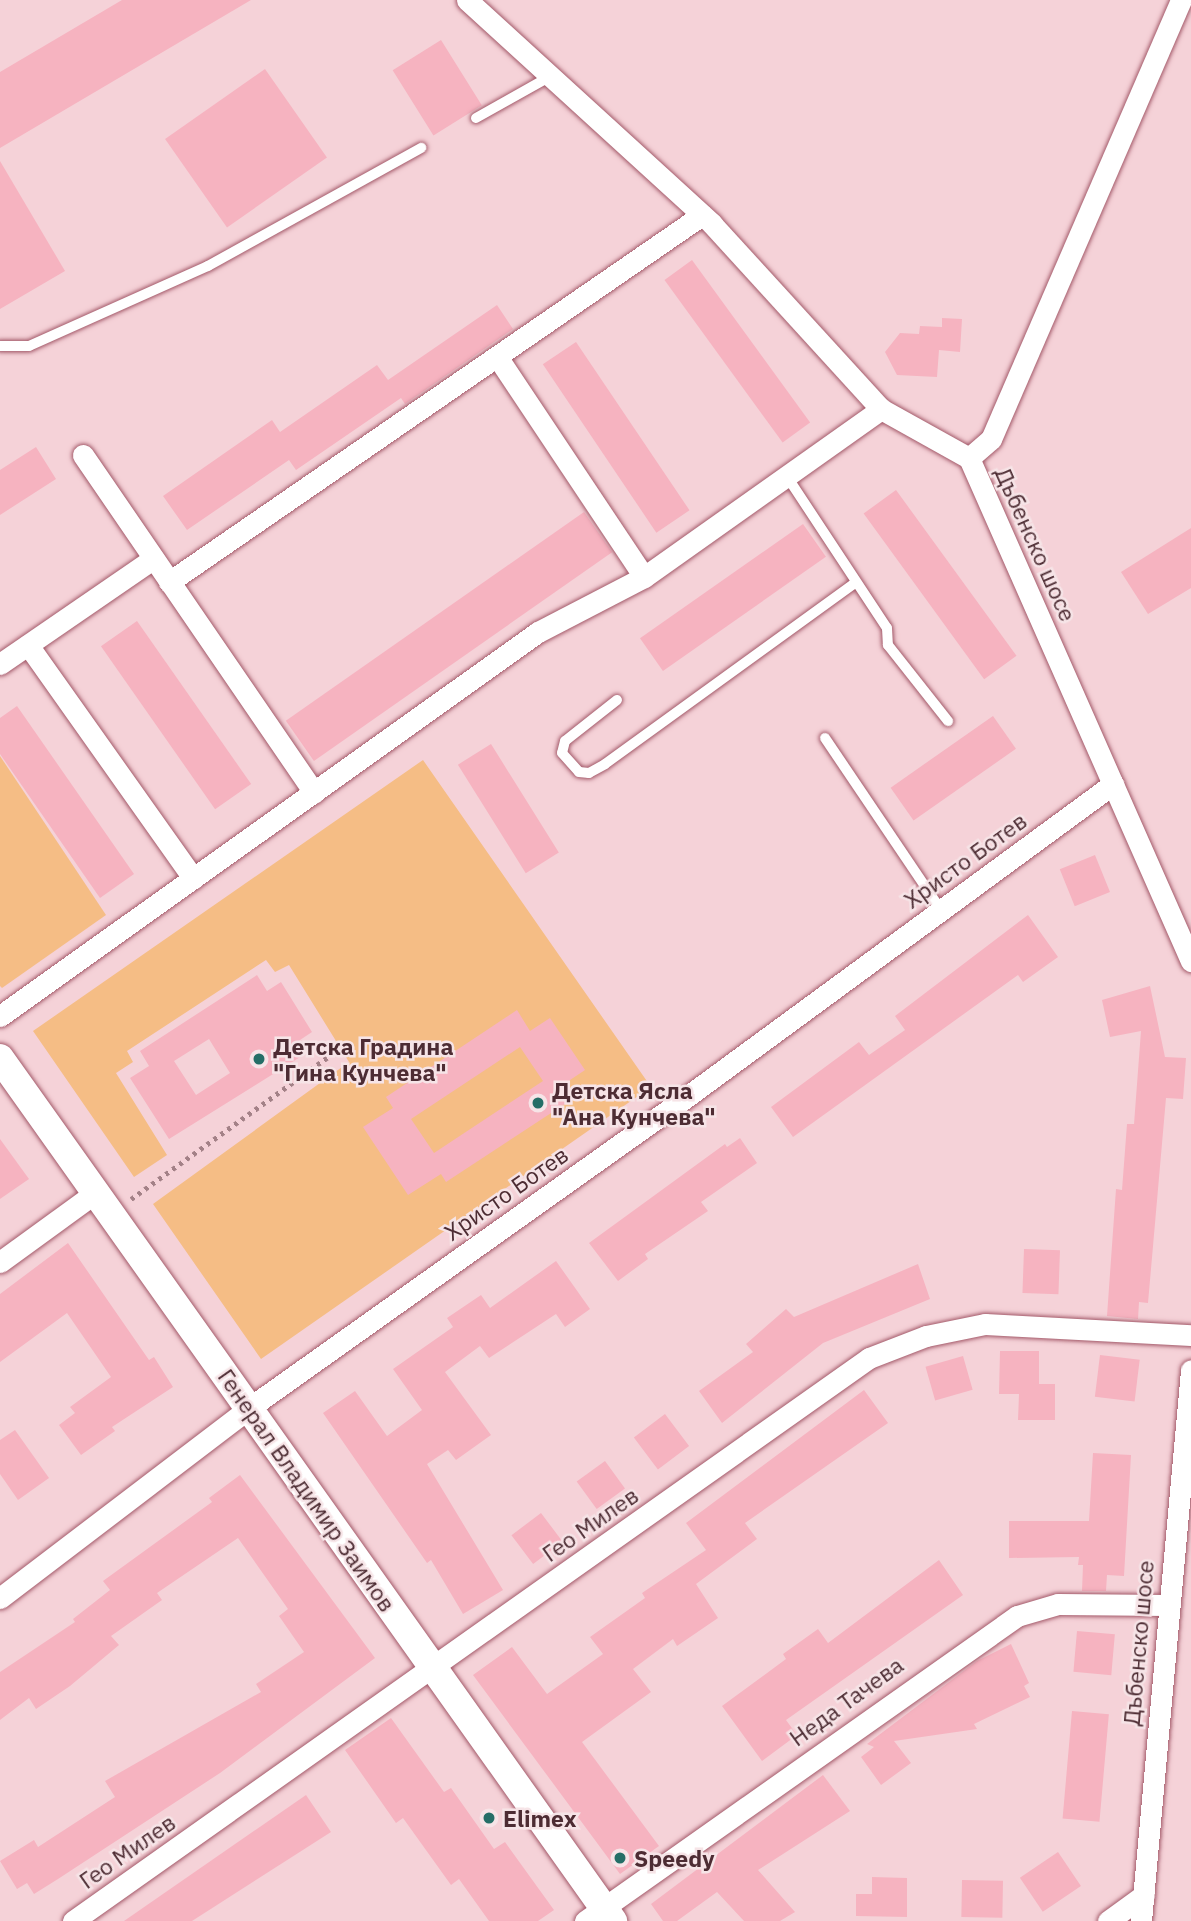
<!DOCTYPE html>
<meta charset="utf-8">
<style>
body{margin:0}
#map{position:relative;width:1191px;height:1921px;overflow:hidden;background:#f5d2d8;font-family:"IBM Plex Sans",sans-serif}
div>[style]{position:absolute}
.green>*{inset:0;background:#f5bd85}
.building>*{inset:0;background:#f6b3c0;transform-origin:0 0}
.path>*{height:4.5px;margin-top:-2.25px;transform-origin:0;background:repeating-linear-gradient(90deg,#a38187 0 3.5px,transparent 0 8.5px)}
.roads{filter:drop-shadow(0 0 2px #a35969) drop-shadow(0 0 2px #a35969)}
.service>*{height:10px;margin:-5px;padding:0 5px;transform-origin:5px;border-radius:5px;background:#fff}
.minor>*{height:21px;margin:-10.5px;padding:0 10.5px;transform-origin:10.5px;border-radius:10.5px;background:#fff}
.tertiary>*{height:28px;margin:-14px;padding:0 14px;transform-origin:14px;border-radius:14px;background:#fff}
.dots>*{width:19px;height:19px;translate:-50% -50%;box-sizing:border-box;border:4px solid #f6e4e7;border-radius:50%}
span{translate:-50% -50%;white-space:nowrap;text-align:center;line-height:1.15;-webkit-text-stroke:5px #f6e4e7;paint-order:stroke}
.street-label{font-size:23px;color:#4d2c33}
.poi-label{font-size:23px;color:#4d2c33;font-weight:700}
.left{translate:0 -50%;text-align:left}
</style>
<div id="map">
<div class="green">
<i style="clip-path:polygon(0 756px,106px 915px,2px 988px,0 986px)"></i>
<i style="clip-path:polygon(423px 760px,651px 1087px,261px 1359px,153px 1204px,349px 1062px,289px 965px,275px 972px,266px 960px,127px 1051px,133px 1062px,116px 1073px,167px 1155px,134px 1177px,33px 1031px)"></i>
</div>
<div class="building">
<i style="clip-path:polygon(122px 0,251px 0,0 148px,0 72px)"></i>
<i style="left:441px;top:40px;width:77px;height:57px;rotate:58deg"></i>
<i style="left:265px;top:69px;width:108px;height:122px;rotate:55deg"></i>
<i style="clip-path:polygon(0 161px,65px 271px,0 309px)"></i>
<i style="left:692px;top:260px;width:201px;height:34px;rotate:54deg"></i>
<i style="clip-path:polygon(497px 305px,513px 329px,405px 404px,401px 398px,296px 470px,289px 460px,187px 530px,163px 496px,272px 420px,280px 432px,377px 365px,388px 380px)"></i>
<i style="clip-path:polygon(942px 318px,962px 319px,960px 352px,939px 350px,937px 377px,897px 375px,885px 352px,900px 333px,919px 334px,920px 326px,942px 327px)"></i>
<i style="left:576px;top:342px;width:203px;height:40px;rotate:56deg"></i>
<i style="clip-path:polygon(36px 447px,56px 479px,0 515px,0 470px)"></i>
<i style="left:896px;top:490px;width:205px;height:40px;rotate:54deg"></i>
<i style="left:584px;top:512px;width:49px;height:364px;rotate:55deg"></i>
<i style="left:803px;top:524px;width:40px;height:199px;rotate:55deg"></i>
<i style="clip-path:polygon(1191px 528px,1191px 588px,1148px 614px,1121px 572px)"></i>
<i style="left:137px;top:621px;width:199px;height:44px;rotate:55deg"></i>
<i style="clip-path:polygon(17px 706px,134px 874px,100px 898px,0 754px,0 718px)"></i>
<i style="left:993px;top:716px;width:40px;height:125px;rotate:55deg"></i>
<i style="left:491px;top:744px;width:128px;height:39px;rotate:58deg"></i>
<i style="left:1095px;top:855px;width:40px;height:38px;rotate:68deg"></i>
<i style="clip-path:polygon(1028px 915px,1058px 957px,1023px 982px,1018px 975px,793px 1137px,771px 1107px,859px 1042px,869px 1055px,905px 1030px,895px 1016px)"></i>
<i style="clip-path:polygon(evenodd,257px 975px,267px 991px,281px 982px,312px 1032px,297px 1042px,305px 1054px,169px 1139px,130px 1078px,149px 1066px,140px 1051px,257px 975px,209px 1039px,230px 1073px,196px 1095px,174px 1061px,209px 1039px)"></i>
<i style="clip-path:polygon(1150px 986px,1165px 1057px,1186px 1058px,1183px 1099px,1166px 1098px,1148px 1303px,1139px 1302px,1138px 1319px,1107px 1316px,1116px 1189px,1122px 1190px,1127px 1124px,1134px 1124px,1141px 1031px,1110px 1037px,1102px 1000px)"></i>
<i style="clip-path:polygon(evenodd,517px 1010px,530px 1031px,550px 1018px,585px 1070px,564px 1084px,574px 1098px,446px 1182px,441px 1174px,408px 1195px,363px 1127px,393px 1108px,386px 1097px,517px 1010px,520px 1047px,543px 1081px,434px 1153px,411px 1119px,520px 1047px)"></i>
<i style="clip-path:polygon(740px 1138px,757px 1163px,701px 1202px,708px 1211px,645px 1254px,648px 1259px,618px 1281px,589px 1243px,725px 1144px,727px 1147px)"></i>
<i style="clip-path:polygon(0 1139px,29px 1179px,0 1199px)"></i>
<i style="clip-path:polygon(68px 1243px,149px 1360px,154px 1357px,173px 1387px,112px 1427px,115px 1431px,81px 1455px,59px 1425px,75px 1413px,70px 1407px,111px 1377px,67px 1313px,0 1362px,0 1294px)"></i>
<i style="left:1024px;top:1249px;width:36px;height:44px;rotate:2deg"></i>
<i style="clip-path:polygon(556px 1261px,590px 1309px,565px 1327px,556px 1314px,489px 1358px,480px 1346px,445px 1372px,491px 1435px,456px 1460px,448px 1450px,427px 1464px,503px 1590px,463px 1614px,431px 1560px,427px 1563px,323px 1413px,355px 1391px,387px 1436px,422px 1410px,393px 1369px,453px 1327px,447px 1318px,481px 1295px,490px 1308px)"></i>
<i style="clip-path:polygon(918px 1264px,930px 1299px,823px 1343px,722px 1423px,699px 1391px,753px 1352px,746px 1344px,786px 1309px,794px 1317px)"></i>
<i style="clip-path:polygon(1000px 1351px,1039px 1351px,1039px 1384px,1055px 1384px,1055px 1420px,1018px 1420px,1019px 1394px,999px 1394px)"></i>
<i style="left:1100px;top:1355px;width:40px;height:42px;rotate:7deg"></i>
<i style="left:963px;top:1356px;width:35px;height:39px;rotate:74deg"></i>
<i style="clip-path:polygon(864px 1390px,888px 1423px,745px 1523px,757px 1539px,696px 1584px,718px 1618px,677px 1646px,673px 1639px,633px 1669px,651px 1692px,582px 1742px,659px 1846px,620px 1874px,473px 1675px,512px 1647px,547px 1694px,603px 1654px,590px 1637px,645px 1598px,642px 1593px,706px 1550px,686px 1523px)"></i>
<i style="left:665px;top:1414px;width:40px;height:39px;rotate:53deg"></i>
<i style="clip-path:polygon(15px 1430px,49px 1478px,18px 1500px,0 1474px,0 1440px)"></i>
<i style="clip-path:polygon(1093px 1453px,1131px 1455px,1124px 1576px,1107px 1575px,1106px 1591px,1082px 1591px,1083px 1565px,1078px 1565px,1079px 1557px,1009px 1558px,1009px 1521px,1089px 1521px)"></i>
<i style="left:605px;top:1461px;width:34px;height:35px;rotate:54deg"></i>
<i style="clip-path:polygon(240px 1475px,375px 1658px,220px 1773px,58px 1879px,34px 1894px,27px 1883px,17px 1889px,0 1861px,34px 1840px,38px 1847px,115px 1797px,105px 1781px,261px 1692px,256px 1684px,304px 1652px,279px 1616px,288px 1609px,238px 1538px,157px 1593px,162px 1600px,111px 1636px,119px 1645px,70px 1686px,36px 1709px,29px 1698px,0 1720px,0 1672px,75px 1622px,73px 1619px,110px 1590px,103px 1581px,212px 1502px,209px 1498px)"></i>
<i style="left:541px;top:1513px;width:36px;height:37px;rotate:53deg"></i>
<i style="clip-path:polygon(939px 1560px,963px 1595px,786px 1720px,797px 1735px,762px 1761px,722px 1706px,786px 1659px,783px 1654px,818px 1629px,828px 1643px)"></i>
<i style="left:1077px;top:1631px;width:38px;height:41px;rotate:5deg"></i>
<i style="clip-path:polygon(1011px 1644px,1029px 1683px,1024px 1686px,1030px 1697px,974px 1724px,977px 1729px,894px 1741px,911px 1763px,881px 1785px,861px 1757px,874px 1747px,867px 1744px,977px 1661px)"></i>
<i style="left:1072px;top:1711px;width:37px;height:108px;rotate:5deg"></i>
<i style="clip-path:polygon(391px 1718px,444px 1792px,451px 1788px,494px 1849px,505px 1842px,554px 1910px,538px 1921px,489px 1921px,459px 1879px,451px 1885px,403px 1818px,396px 1823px,345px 1750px)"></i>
<i style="clip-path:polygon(823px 1775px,850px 1811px,758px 1870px,795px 1912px,780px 1921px,744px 1921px,717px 1892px,677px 1921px,663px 1921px,651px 1904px)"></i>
<i style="clip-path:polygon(306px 1795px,331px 1832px,192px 1921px,124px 1921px)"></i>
<i style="left:1058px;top:1852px;width:41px;height:46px;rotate:56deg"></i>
<i style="clip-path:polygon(872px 1877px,907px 1878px,907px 1917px,856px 1916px,856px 1894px,872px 1894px)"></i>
<i style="left:962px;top:1880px;width:41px;height:37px;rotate:1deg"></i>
</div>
<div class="path">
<i style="left:131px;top:1199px;width:251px;rotate:-35.8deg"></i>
</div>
<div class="roads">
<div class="service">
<i style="left:476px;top:118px;width:84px;rotate:-29.3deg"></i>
<i style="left:0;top:346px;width:29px"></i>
<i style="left:29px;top:346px;width:196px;rotate:-24.1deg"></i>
<i style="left:208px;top:266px;width:244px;rotate:-29deg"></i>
<i style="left:786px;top:475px;width:183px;rotate:56.6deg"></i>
<i style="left:887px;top:628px;width:17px;rotate:87deg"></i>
<i style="left:888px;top:645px;width:97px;rotate:51.7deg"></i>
<i style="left:617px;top:700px;width:66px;rotate:141.7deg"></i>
<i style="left:565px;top:741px;width:12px;rotate:104deg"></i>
<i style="left:562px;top:753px;width:25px;rotate:48deg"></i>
<i style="left:579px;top:772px;width:10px;rotate:6deg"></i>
<i style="left:589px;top:773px;width:18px;rotate:-29deg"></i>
<i style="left:605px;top:764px;width:309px;rotate:-35.9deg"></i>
<i style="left:825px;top:738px;width:207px;rotate:56deg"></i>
</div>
<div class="minor">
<i style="left:467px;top:0;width:332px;rotate:42.4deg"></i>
<i style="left:712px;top:224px;width:251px;rotate:47.6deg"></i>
<i style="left:881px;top:409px;width:101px;rotate:29.1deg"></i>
<i style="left:1181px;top:0;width:478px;rotate:113.4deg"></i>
<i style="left:991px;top:439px;width:29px;rotate:139deg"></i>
<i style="left:969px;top:458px;width:550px;rotate:66.19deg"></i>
<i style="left:498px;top:358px;width:263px;rotate:56.3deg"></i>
<i style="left:83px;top:455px;width:409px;rotate:55.6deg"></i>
<i style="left:169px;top:582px;width:647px;rotate:-34.55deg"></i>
<i style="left:28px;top:645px;width:286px;rotate:54.7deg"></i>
<i style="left:0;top:664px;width:186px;rotate:-34.5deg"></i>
<i style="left:0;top:1016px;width:661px;rotate:-35.52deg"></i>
<i style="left:538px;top:632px;width:119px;rotate:-27.4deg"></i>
<i style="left:644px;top:577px;width:291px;rotate:-35.3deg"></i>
<i style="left:0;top:1262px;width:117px;rotate:-36deg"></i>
<i style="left:0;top:1598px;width:313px;rotate:-37.3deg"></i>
<i style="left:249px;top:1408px;width:530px;rotate:-35.4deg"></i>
<i style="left:681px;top:1101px;width:536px;rotate:-36.27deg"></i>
<i style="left:73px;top:1921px;width:975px;rotate:-35.27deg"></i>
<i style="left:869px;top:1358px;width:61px;rotate:-21.1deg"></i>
<i style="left:926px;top:1336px;width:60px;rotate:-11.5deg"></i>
<i style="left:985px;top:1324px;width:206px;rotate:3.1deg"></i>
<i style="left:585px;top:1921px;width:529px;rotate:-35.22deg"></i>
<i style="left:1017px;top:1616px;width:43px;rotate:-16.3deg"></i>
<i style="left:1058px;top:1604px;width:109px;rotate:0.5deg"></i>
<i style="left:1108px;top:1921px;width:44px;rotate:-35.8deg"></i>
<i style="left:1141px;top:1921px;width:553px;rotate:-84.81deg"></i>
</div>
<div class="tertiary">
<i style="left:0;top:1058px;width:1059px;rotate:54.61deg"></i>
</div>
</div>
<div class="dots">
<i style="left:259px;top:1059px;background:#256e67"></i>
<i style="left:538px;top:1103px;background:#256e67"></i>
<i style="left:489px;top:1818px;background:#256e67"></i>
<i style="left:620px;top:1858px;background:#256e67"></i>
</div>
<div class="street-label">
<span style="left:1036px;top:544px;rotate:66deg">Дъбенско шосе</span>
<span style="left:965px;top:860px;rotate:-36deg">Христо Ботев</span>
<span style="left:506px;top:1193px;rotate:-35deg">Христо Ботев</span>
<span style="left:307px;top:1490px;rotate:55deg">Генерал Владимир Заимов</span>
<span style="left:590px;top:1524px;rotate:-35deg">Гео Милев</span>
<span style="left:1138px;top:1643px;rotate:-85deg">Дъбенско шосе</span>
<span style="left:846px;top:1701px;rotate:-36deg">Неда Тачева</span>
<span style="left:127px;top:1851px;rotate:-35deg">Гео Милев</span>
</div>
<div class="poi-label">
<span class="left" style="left:273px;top:1059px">Детска Градина<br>"Гина Кунчева"</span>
<span class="left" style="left:552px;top:1103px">Детска Ясла<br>"Ана Кунчева"</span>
<span class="left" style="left:503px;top:1818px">Elimex</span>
<span class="left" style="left:634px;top:1858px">Speedy</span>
</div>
</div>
